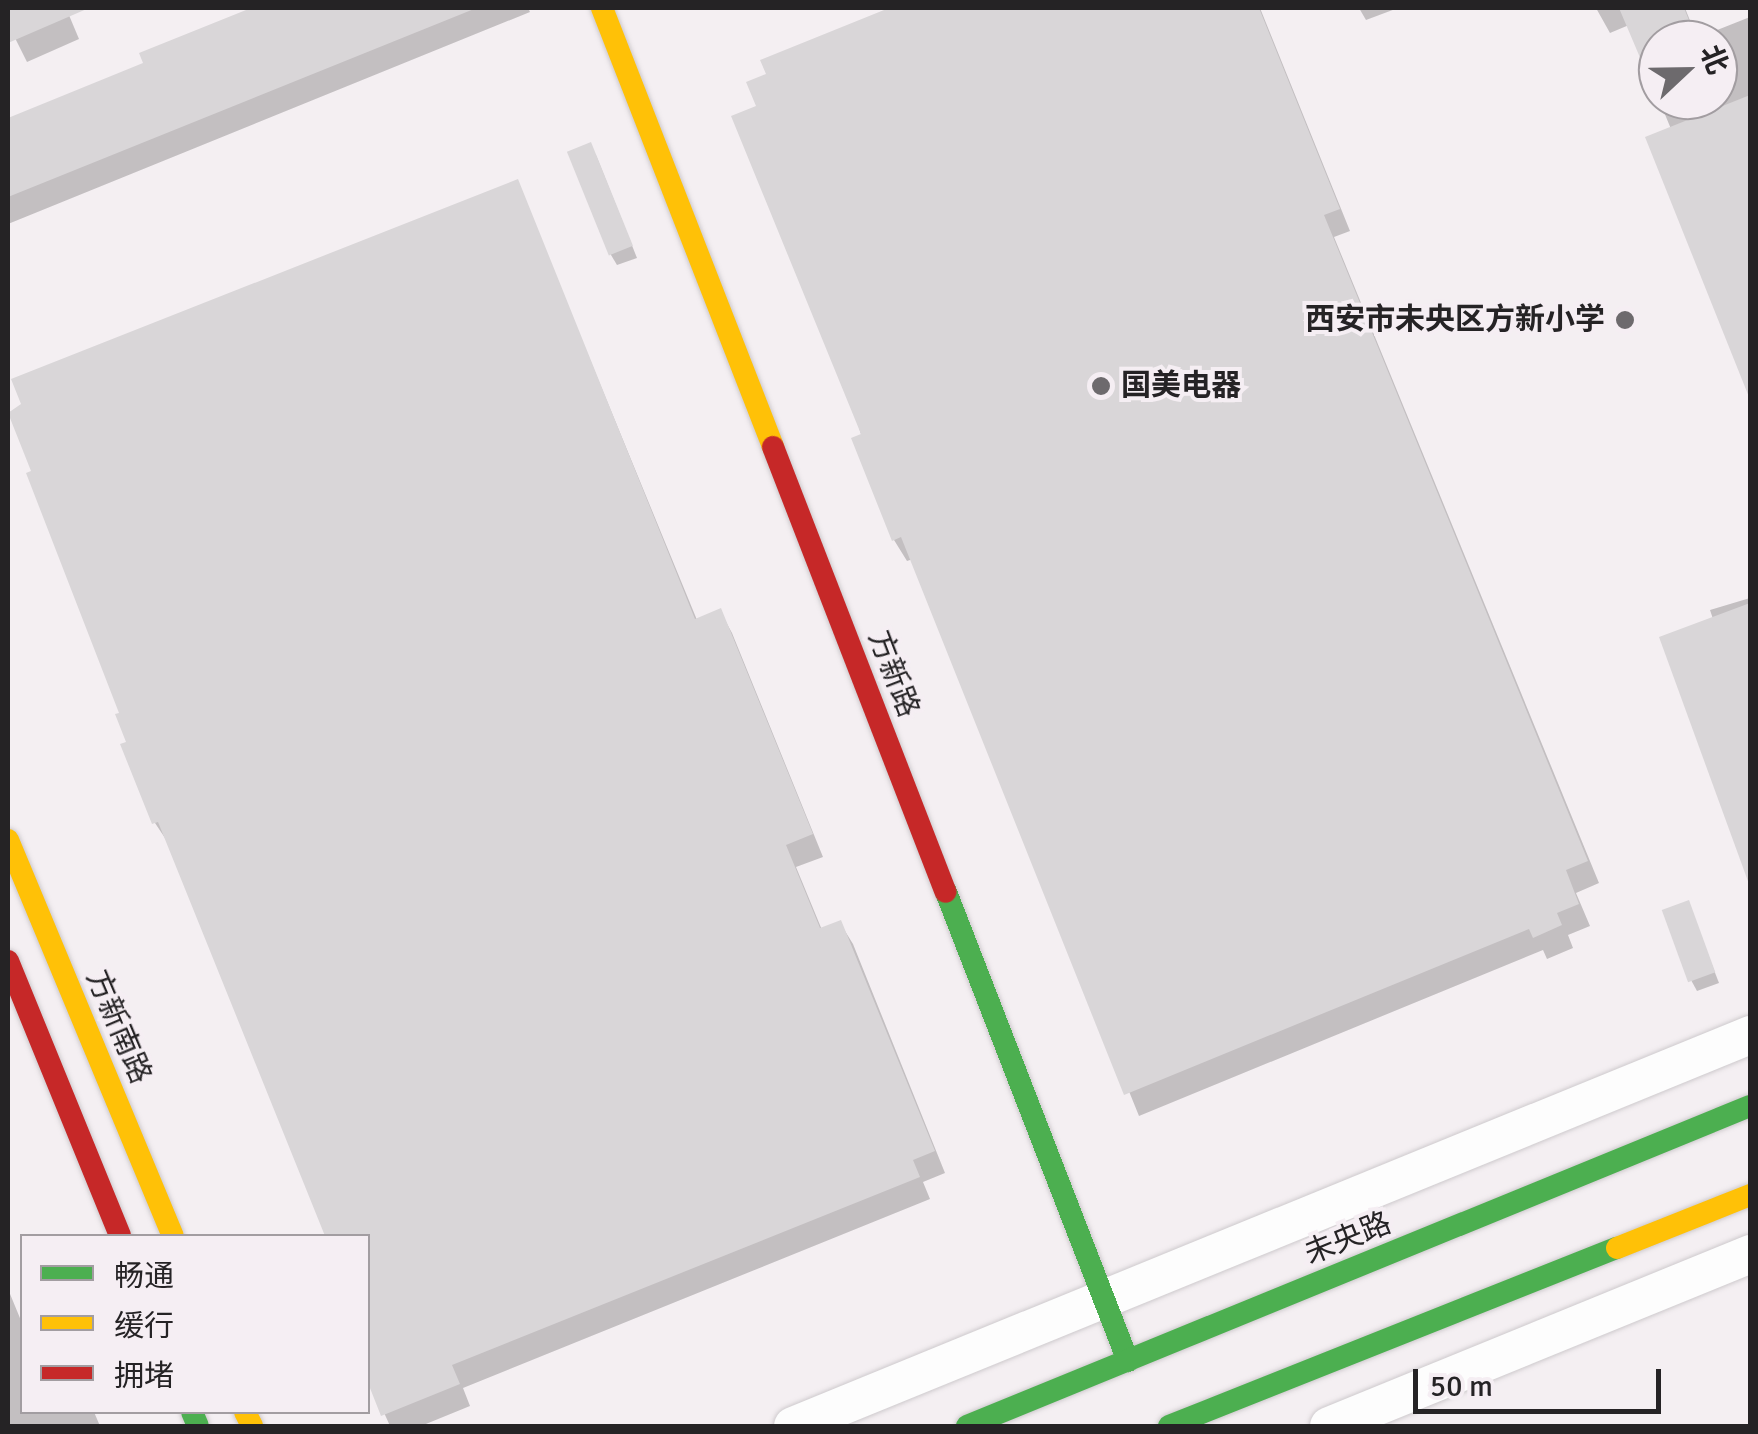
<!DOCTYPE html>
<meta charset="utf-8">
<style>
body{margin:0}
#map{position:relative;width:1758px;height:1434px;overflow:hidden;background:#f4eff2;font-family:Signika,"Noto Sans SC",sans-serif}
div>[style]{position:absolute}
.shadow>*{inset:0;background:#0003}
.building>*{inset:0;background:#d9d6d8;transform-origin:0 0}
.roads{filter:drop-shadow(0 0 2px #cecacd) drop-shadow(0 0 2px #cecacd)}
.street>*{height:38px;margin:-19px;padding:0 19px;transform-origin:19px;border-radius:19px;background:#fdfdfd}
.fast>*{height:22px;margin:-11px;padding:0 11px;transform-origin:11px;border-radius:11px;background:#4caf50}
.slow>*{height:22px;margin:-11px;padding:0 11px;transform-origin:11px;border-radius:11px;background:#ffc107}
.jam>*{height:22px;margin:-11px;padding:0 11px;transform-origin:11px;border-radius:11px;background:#c62828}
.dots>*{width:28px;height:28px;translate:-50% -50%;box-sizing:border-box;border:5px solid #f5eef3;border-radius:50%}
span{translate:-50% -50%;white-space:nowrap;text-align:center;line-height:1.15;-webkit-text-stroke:8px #f5eef3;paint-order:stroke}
.poi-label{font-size:30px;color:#252325;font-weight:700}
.right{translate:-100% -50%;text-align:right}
.left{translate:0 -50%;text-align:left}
.street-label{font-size:30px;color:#252325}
.frame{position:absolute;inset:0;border:10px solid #252325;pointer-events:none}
.legend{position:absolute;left:20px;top:1234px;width:350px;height:180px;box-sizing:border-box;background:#f5eef3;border:2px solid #a29da1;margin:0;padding:12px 18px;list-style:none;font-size:30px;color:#252325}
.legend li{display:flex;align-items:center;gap:20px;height:50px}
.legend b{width:50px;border:2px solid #a29da1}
.north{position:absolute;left:1638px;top:20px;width:100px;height:100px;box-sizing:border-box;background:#f5eef3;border:2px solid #a29da1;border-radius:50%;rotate:68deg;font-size:28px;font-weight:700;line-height:40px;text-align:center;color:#252325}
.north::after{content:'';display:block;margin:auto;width:35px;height:45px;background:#6d6a6d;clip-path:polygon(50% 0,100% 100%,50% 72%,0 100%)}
.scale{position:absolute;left:1413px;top:1369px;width:248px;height:45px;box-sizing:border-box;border:5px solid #252325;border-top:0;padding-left:12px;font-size:30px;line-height:35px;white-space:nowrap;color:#252325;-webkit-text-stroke:8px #f5eef3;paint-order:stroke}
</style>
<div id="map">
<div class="shadow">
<i style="clip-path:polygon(8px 8px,66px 8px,79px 39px,27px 62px,8px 24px)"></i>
<i style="clip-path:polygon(257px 8px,528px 8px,530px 12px,8px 224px,8px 121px,147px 65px,142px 54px)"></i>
<i style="clip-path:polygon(896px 8px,1260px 8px,1350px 231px,1334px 237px,1599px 883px,1576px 893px,1590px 926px,1568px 935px,1573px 948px,1547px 959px,1543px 950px,1139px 1116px,913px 559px,907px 561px,894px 540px,759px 107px,769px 76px,763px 62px)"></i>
<i style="clip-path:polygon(1359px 8px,1398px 8px,1366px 20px)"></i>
<i style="clip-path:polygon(1596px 8px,1685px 8px,1697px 38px,1750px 17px,1750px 394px,1648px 138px,1671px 129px,1659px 100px,1718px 100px,1718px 40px,1658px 40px,1658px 97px,1629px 25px,1610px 33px)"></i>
<i style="clip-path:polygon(596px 155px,637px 258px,617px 265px,611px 255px)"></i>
<i style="clip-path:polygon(517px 182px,697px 620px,720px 611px,732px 633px,823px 857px,796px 867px,822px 930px,840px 923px,853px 944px,945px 1173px,923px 1182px,930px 1199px,463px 1388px,470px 1406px,421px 1426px,390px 1426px,368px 1377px,368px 1236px,327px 1236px,169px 844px,155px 823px,123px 746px,129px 744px,122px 714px,10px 412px)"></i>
<i style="clip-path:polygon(1750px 598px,1750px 882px,1662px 639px,1713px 619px,1710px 610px)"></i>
<i style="clip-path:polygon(1688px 903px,1719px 983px,1697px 991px,1691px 980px)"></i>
<i style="clip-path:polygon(8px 1289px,22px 1323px,22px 1412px,94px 1412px,100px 1426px,8px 1426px)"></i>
</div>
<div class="building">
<i style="clip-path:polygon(8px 8px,89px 8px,8px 43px)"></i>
<i style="clip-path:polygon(251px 8px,474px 9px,8px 197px,8px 118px,143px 63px,139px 53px)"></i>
<i style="clip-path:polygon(889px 8px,1259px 8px,1340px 209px,1324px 215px,1588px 861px,1566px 870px,1579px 904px,1557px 913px,1562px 925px,1533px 938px,1529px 929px,1124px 1095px,901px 537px,892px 541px,851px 438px,861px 434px,731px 116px,756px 106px,746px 82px,766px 74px,760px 60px)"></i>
<i style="clip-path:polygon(1619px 8px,1684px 8px,1697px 40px,1658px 40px,1658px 100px)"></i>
<i style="clip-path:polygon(1750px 95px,1750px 397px,1749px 397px,1645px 137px)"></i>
<i style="left:591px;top:142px;width:112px;height:26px;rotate:68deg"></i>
<i style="clip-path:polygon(518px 179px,695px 619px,721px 608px,813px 834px,786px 845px,820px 928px,841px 920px,935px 1151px,913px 1160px,920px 1177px,452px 1365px,460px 1384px,381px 1416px,368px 1383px,368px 1236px,325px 1236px,158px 822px,152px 824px,120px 744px,126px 742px,115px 714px,119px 713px,26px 473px,31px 471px,8px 413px,21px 404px,11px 379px)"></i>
<i style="clip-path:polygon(1750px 603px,1750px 883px,1749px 884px,1659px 637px)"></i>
<i style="left:1689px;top:900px;width:77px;height:29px;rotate:70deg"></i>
</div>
<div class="roads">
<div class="street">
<i style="left:793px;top:1426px;width:1034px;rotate:-22.22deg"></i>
<i style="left:1329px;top:1426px;width:455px;rotate:-22.2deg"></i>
</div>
<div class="fast">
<i style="left:946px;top:892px;width:503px;rotate:68.79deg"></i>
<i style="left:192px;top:1412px;width:15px;rotate:67deg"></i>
<i style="left:967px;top:1426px;width:846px;rotate:-22.23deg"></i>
<i style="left:1169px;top:1426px;width:482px;rotate:-21.7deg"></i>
</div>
<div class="slow">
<i style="left:602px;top:8px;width:471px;rotate:68.7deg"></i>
<i style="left:8px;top:840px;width:429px;rotate:67.4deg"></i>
<i style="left:1617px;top:1248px;width:143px;rotate:-21.7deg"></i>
<i style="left:245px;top:1412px;width:16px;rotate:63deg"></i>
</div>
<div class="jam">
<i style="left:773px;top:447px;width:477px;rotate:68.8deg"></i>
<i style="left:8px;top:961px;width:297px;rotate:67.8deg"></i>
</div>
</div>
<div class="dots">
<i style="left:1625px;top:320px;background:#6d6a6d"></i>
<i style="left:1101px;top:386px;background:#6d6a6d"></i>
</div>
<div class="poi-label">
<span class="right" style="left:1605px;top:320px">西安市未央区方新小学</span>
<span class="left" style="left:1121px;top:386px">国美电器</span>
</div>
<div class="street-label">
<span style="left:893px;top:674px;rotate:69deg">方新路</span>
<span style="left:118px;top:1027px;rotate:67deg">方新南路</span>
<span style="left:1348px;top:1239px;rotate:-22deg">未央路</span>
</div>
<div class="frame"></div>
<ul class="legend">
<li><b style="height:12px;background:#4caf50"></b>畅通</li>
<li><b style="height:12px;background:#ffc107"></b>缓行</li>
<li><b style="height:12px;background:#c62828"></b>拥堵</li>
</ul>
<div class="north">北</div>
<div class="scale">50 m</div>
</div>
